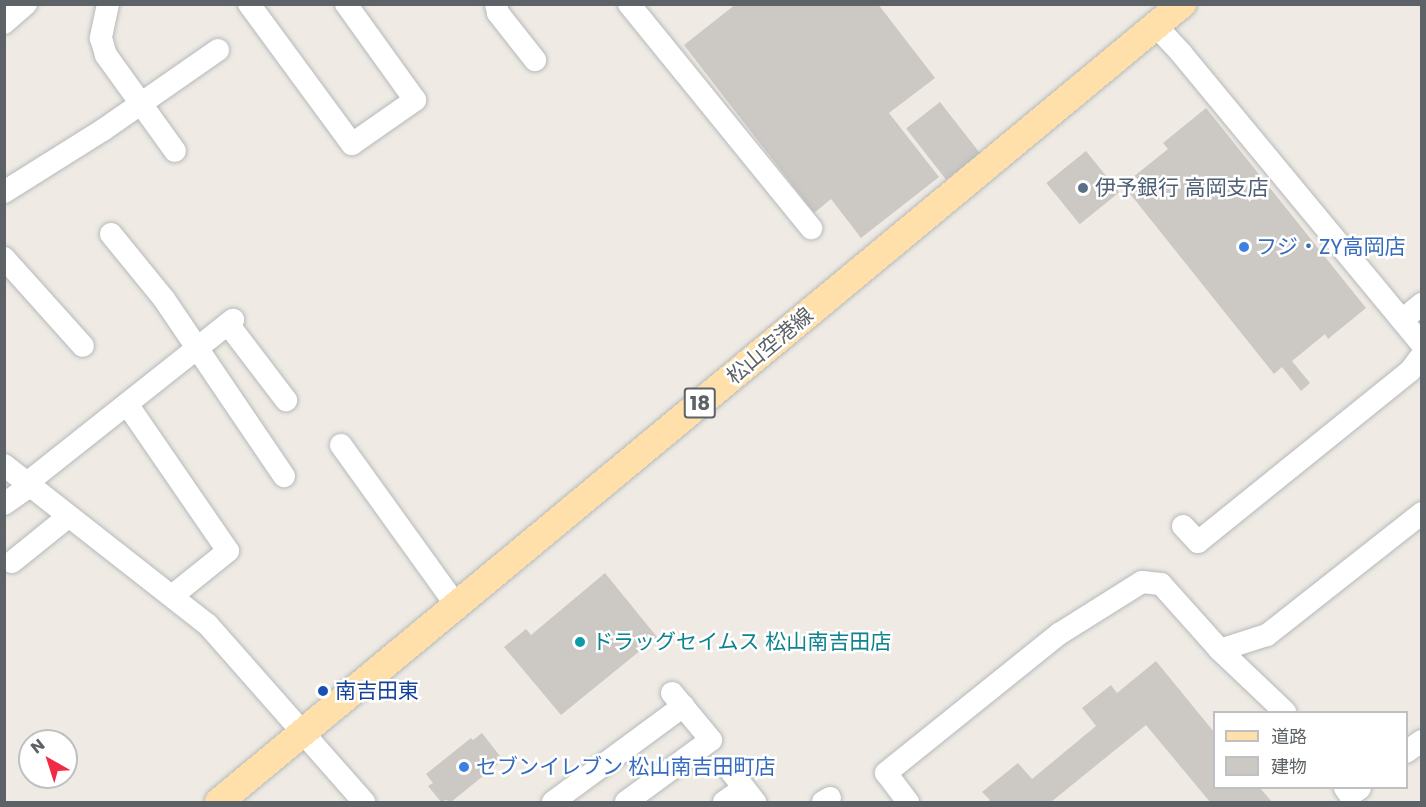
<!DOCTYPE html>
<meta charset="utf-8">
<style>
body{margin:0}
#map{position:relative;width:1426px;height:807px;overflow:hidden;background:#efebe4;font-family:Poppins,"Noto Sans JP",sans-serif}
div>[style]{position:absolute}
.building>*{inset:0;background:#ccc8c4;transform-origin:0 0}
.roads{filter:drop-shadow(0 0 2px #b5b9bc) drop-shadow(0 0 2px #b5b9bc)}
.minor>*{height:22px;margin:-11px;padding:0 11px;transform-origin:11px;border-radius:11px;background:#fff}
.major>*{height:28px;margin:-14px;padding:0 14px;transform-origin:14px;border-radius:14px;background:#ffe0aa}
.dots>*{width:16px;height:16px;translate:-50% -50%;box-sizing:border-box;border:3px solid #fff;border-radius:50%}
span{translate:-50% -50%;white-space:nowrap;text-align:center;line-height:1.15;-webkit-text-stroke:5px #fff;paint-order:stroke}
.shield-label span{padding:2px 4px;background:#fff;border:2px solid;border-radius:4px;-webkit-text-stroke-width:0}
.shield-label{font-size:20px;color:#5c6266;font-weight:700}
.service-label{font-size:21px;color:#4e5e75}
.left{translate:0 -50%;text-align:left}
.shop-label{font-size:21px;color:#366cbe}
.street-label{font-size:21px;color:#5c6266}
.culture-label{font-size:21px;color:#0d838f}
.transit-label{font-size:21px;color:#164399}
.frame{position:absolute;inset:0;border:6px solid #5c6266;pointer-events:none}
.legend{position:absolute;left:1213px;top:711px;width:195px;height:78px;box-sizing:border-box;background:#fff;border:2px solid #bec0c2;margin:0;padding:8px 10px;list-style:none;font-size:18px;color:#5c6266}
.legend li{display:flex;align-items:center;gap:12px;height:30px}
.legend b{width:30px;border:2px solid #bec0c2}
.north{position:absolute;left:18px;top:729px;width:60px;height:60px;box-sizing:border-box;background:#fff;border:2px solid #bec0c2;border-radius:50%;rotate:321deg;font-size:16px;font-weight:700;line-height:24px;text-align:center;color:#5c6266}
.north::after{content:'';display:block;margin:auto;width:21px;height:27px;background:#f02a44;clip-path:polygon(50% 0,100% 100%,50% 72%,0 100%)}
</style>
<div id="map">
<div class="building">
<i style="clip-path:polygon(736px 4px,878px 4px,935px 78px,889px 113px,939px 177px,861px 238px,831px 199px,814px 213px,684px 45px)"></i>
<i style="left:940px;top:102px;width:65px;height:43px;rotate:52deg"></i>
<i style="clip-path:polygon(1206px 108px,1366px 308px,1328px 339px,1325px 334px,1292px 361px,1310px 383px,1301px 391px,1282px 367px,1274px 374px,1123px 185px,1168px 149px,1163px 143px)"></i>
<i style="left:1086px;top:151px;width:53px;height:51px;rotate:51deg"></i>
<i style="clip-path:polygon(605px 573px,657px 637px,561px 715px,504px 647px,526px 629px,531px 635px)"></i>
<i style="clip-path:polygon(1156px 661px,1214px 732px,1214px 788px,1260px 788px,1272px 802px,1210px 802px,1146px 725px,1051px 802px,987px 802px,990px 800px,982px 792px,1018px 763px,1032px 779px,1096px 726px,1082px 708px,1111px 685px,1117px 693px)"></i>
<i style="clip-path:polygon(482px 733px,503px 760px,451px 802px,446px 800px,441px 802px,428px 786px,433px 783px,426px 774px,471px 738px,473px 740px)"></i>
</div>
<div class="roads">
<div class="minor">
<i style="left:108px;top:4px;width:35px;rotate:102deg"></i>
<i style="left:101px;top:38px;width:18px;rotate:74deg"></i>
<i style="left:106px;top:55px;width:118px;rotate:54.3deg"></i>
<i style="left:249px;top:4px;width:174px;rotate:53.7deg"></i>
<i style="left:352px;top:144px;width:77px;rotate:-34.9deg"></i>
<i style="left:415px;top:100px;width:118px;rotate:-125.7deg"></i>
<i style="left:496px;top:4px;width:9px;rotate:77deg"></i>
<i style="left:498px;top:13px;width:60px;rotate:51.8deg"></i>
<i style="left:629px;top:4px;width:289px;rotate:50.9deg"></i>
<i style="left:4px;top:23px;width:29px;rotate:-41deg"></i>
<i style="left:1156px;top:26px;width:37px;rotate:47deg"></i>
<i style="left:1181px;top:53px;width:378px;rotate:50.4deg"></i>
<i style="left:4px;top:192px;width:117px;rotate:-32.1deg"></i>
<i style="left:103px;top:130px;width:140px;rotate:-34.8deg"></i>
<i style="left:111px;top:234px;width:84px;rotate:50.8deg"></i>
<i style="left:164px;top:299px;width:214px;rotate:55.9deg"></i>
<i style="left:4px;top:258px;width:118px;rotate:48.1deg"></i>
<i style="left:1402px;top:320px;width:26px;rotate:-39deg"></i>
<i style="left:228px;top:324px;width:96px;rotate:52.7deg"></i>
<i style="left:127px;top:404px;width:178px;rotate:55.5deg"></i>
<i style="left:228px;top:551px;width:72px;rotate:141.2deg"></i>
<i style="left:341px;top:445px;width:197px;rotate:54.3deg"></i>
<i style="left:4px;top:465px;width:259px;rotate:38.1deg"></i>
<i style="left:208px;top:625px;width:236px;rotate:48.6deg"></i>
<i style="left:27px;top:483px;width:263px;rotate:-38.4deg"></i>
<i style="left:4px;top:504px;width:32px;rotate:-35deg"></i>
<i style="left:1183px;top:526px;width:22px;rotate:47deg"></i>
<i style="left:1198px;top:542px;width:272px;rotate:-38.9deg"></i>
<i style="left:1410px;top:371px;width:20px;rotate:-53deg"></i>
<i style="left:12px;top:562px;width:73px;rotate:-38.9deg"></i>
<i style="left:1220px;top:650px;width:90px;rotate:43.6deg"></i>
<i style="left:1406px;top:752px;width:19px;rotate:-35deg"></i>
<i style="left:730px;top:770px;width:41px;rotate:52deg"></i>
<i style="left:1345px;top:788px;width:9px;rotate:54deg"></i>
<i style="left:1350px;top:795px;width:12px;rotate:-35deg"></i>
<i style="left:553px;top:802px;width:162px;rotate:-36.4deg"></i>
<i style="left:626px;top:802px;width:105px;rotate:-36.1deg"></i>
<i style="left:711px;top:740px;width:61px;rotate:-129.7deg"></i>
<i style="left:724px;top:802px;width:24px;rotate:-35deg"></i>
<i style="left:823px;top:802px;width:8px;rotate:-30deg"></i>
<i style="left:908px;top:802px;width:36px;rotate:-127deg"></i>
<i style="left:886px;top:773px;width:222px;rotate:-38.8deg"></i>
<i style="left:1059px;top:634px;width:98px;rotate:-32.1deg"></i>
<i style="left:1142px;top:582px;width:19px;rotate:6deg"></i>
<i style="left:1161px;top:584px;width:89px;rotate:48.2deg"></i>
<i style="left:1220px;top:650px;width:49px;rotate:-17.7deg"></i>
<i style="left:1267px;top:635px;width:197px;rotate:-38.2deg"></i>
</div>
<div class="major">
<i style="left:219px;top:802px;width:1251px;rotate:-39.65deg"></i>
</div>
</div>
<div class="dots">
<i style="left:1083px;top:188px;background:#5c6f8a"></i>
<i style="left:1244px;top:247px;background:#3f7fe0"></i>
<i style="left:580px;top:642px;background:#0f9aa8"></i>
<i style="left:323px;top:691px;background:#1a4fb4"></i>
<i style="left:464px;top:767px;background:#3f7fe0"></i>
</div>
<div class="shield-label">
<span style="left:700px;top:403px">18</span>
</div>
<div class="service-label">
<span class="left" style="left:1095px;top:188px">伊予銀行 高岡支店</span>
</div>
<div class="shop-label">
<span class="left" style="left:1256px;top:247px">フジ・ZY高岡店</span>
<span class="left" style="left:476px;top:767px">セブンイレブン 松山南吉田町店</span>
</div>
<div class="street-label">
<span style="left:770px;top:346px;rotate:-40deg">松山空港線</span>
</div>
<div class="culture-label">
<span class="left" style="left:592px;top:642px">ドラッグセイムス 松山南吉田店</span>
</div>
<div class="transit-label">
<span class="left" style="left:335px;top:691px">南吉田東</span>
</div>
<div class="frame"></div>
<ul class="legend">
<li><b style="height:8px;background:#ffe0aa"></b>道路</li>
<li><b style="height:16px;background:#ccc8c4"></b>建物</li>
</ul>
<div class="north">N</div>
</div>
